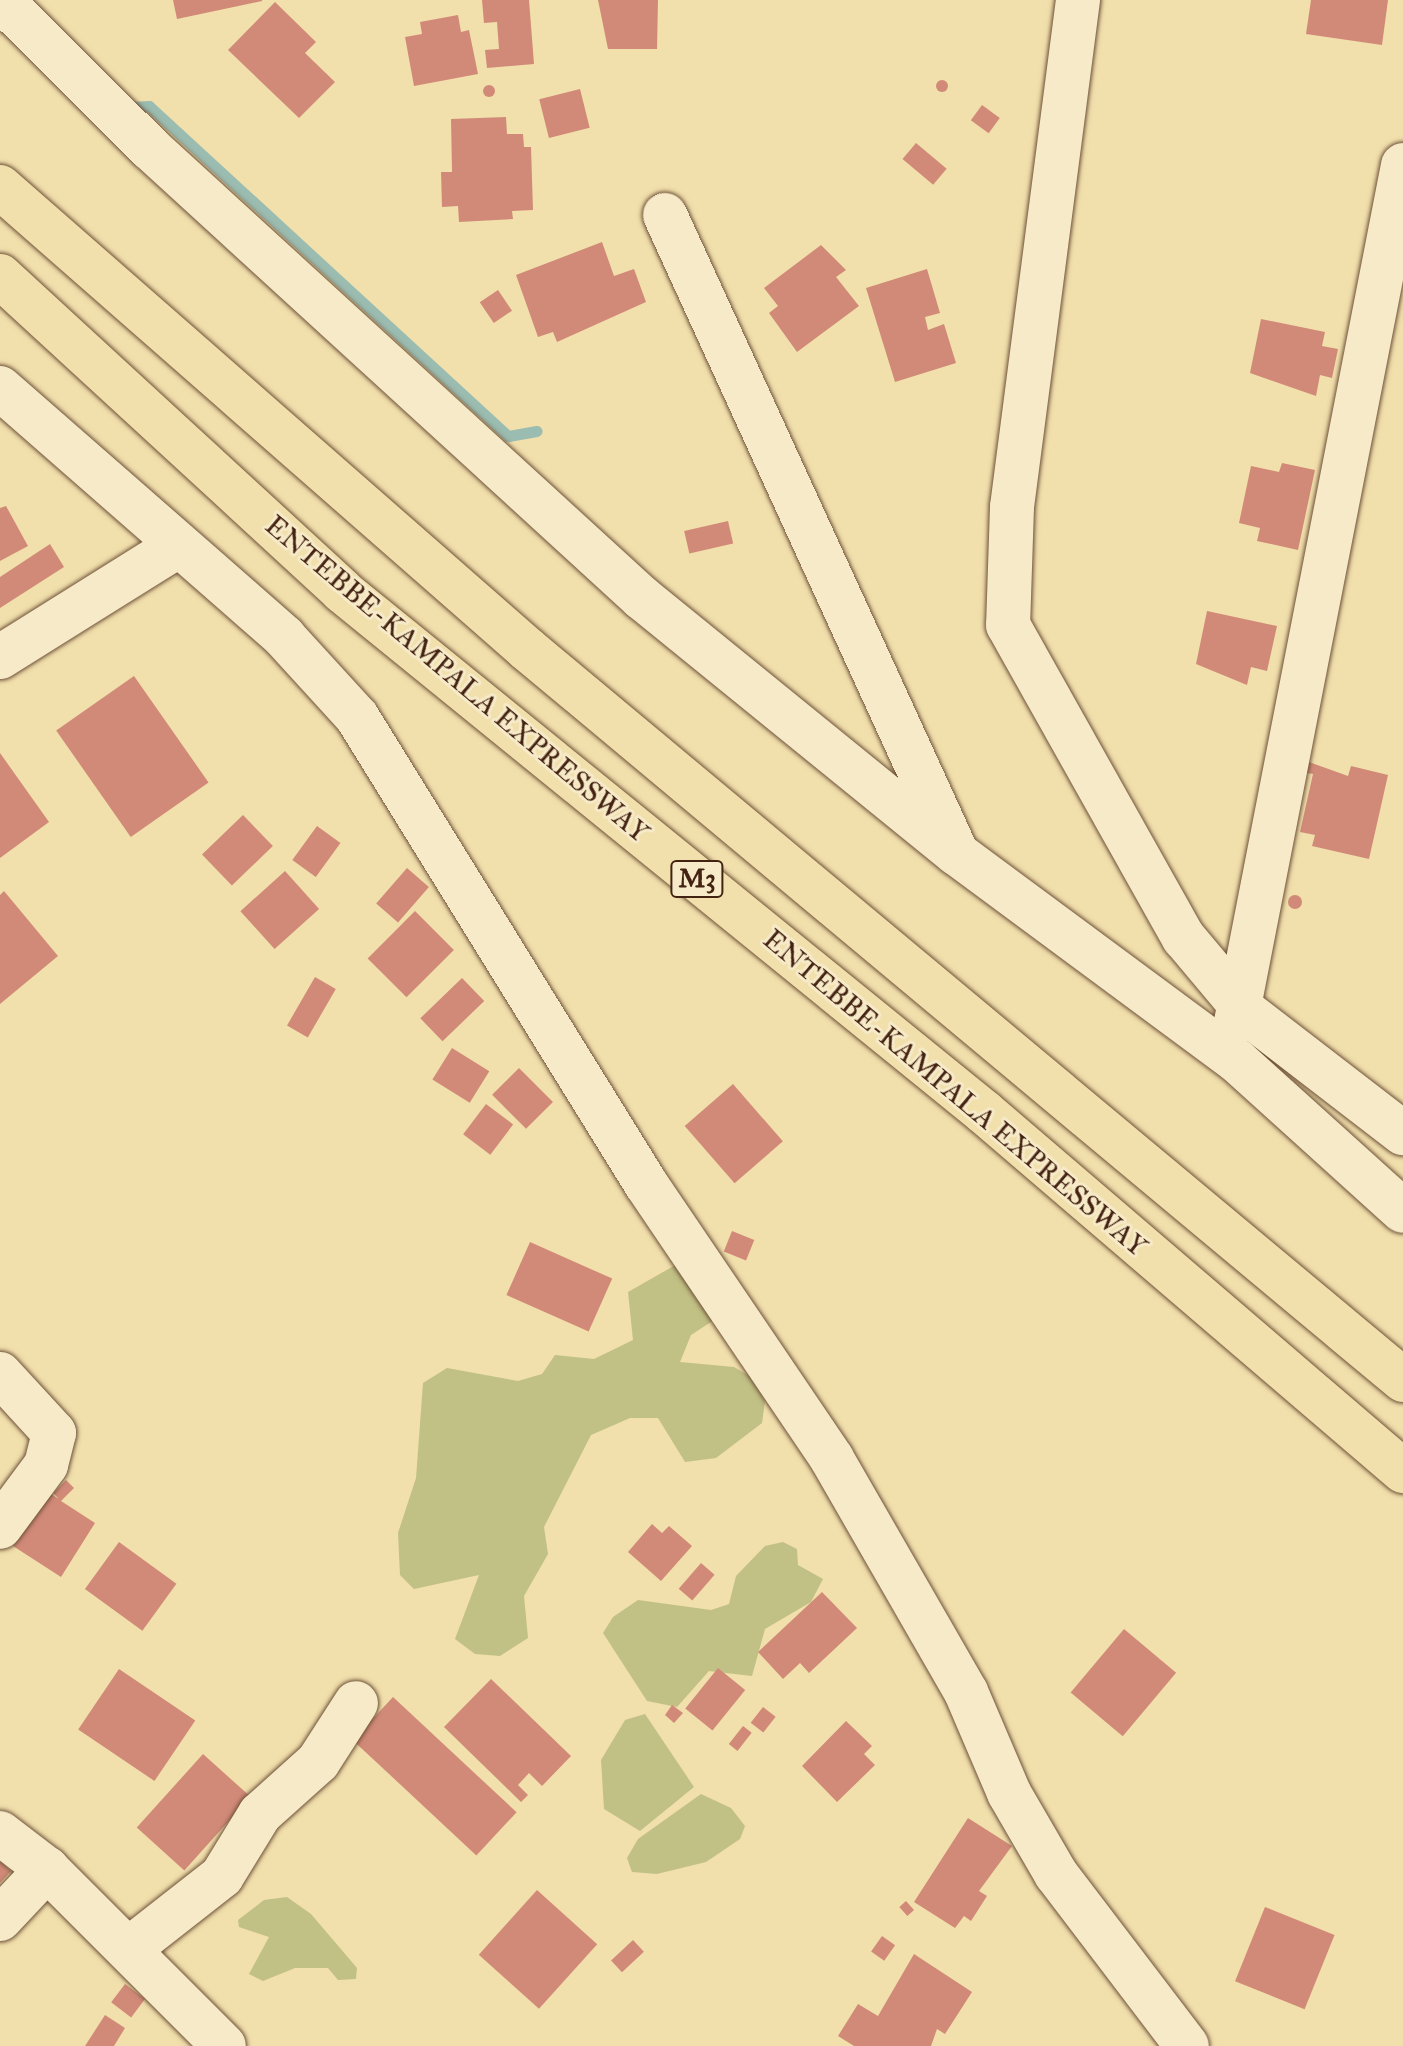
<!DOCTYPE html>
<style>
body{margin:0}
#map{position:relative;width:1403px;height:2046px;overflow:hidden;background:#f1dfac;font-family:"IM FELL Great Primer",serif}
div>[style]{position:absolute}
.green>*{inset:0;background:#c1c085}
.stream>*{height:11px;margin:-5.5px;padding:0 5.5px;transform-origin:5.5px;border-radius:5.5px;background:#9bbcb0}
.building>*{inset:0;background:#d28a78;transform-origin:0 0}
.round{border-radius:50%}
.roads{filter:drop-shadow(0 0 2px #6e5138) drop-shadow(0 0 2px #6e5138)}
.minor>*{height:44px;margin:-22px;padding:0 22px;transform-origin:22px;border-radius:22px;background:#f6eac9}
.highway>*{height:44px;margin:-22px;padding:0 22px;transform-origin:22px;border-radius:22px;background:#f1dfac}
span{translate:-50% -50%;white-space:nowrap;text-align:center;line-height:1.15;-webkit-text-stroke:6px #f6eac9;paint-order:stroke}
.shield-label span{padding:2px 6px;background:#f6eac9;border:2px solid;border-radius:6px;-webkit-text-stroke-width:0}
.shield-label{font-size:26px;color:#432211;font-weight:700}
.street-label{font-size:28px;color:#432211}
</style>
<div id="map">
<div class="green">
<i style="clip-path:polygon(686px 1259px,714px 1320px,691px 1335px,680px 1362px,734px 1367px,751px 1377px,765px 1401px,762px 1423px,716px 1458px,685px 1462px,658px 1418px,630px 1418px,591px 1435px,544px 1527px,548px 1554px,524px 1596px,528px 1638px,500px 1656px,475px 1654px,455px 1639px,479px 1575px,414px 1589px,400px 1575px,398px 1533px,416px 1478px,423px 1383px,447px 1368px,518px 1381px,542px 1374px,555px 1355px,594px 1359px,633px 1340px,628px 1292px)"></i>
<i style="clip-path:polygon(783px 1542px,797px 1549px,798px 1565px,823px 1579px,811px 1602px,765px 1629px,752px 1676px,709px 1671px,677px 1707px,647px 1701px,603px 1633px,613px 1617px,638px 1600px,711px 1610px,729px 1604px,736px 1576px,765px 1546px)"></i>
<i style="clip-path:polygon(645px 1714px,694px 1787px,640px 1831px,604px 1809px,601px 1760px,625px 1720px)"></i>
<i style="clip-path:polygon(701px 1794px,731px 1808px,745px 1826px,740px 1839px,706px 1862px,657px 1874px,632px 1872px,627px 1858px,638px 1839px)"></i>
<i style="clip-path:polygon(287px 1897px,311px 1914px,357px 1968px,356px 1979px,338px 1980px,328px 1968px,295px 1968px,263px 1981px,249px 1974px,269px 1937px,239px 1927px,238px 1920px,264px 1900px)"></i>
</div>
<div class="stream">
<i style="left:131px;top:107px;width:18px;rotate:-3deg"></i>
<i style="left:149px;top:106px;width:488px;rotate:42.6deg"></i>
<i style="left:508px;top:436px;width:29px;rotate:-10deg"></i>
</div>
<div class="building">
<i style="clip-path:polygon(173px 0,262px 0,262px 1px,177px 19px)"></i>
<i style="clip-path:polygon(482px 0,529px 0,534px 64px,487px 68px,485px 50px,499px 49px,497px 22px,484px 23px)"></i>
<i style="clip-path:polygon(598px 0,658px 0,657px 49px,608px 49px)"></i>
<i style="clip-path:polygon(1311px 0,1388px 0,1382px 45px,1306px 34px)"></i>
<i style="clip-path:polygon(275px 2px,316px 42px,305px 53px,335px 82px,299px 118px,228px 50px)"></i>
<i style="clip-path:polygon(458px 15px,461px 32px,469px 30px,478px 74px,414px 86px,405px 37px,422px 34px,420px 22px)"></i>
<i class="round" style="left:936px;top:80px;width:12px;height:12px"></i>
<i class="round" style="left:483px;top:85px;width:12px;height:12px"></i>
<i style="left:580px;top:89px;width:40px;height:42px;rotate:76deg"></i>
<i style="left:982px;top:105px;width:22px;height:19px;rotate:36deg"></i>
<i style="clip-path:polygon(506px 117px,507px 134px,523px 134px,524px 147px,531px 147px,533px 210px,512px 211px,513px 219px,459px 222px,458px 206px,442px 207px,441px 172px,452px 172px,451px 119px)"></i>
<i style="left:916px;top:143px;width:40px;height:21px;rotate:40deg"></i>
<i style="clip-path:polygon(602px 242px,614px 276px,634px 269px,646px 302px,557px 342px,553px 332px,538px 337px,516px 275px)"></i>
<i style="clip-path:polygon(821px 245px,846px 270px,836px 277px,859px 306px,797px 352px,769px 313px,778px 306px,764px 288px)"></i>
<i style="clip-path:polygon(927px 269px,940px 313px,925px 317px,928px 330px,944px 324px,956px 363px,895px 382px,866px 288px)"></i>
<i style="left:498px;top:290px;width:25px;height:22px;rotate:56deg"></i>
<i style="clip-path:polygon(1261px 319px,1325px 332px,1322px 346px,1338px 349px,1332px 378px,1320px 375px,1316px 396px,1250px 373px)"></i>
<i style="clip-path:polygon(1282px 463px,1315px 470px,1298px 550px,1257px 541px,1260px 528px,1239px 523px,1251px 466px,1279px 472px)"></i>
<i style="clip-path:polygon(6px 506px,28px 546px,0 561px,0 508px)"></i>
<i style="left:728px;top:521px;width:23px;height:45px;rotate:77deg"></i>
<i style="clip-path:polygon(50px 544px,64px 567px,0 608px,0 577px)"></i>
<i style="clip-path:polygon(1207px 611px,1277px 626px,1267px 671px,1251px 667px,1247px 685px,1196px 664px)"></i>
<i style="left:134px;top:676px;width:130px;height:95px;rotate:55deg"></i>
<i style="clip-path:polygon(0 753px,49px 822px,0 858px)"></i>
<i style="clip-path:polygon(1295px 757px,1348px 776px,1351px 766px,1388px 775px,1369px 859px,1312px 846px,1315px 835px,1300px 832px,1313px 774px,1292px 770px)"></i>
<i style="left:243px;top:815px;width:43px;height:57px;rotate:46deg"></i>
<i style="left:317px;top:826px;width:29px;height:42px;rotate:36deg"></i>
<i style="left:407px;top:868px;width:29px;height:47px;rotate:41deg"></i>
<i style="left:285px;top:871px;width:51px;height:60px;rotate:48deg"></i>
<i style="clip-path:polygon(4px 891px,58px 956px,0 1004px,0 895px)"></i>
<i class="round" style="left:1288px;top:895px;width:14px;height:14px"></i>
<i style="left:415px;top:911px;width:55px;height:67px;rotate:45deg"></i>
<i style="left:315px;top:977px;width:24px;height:56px;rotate:30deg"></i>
<i style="left:462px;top:978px;width:32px;height:58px;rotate:46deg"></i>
<i style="left:452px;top:1048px;width:44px;height:37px;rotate:32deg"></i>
<i style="left:519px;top:1068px;width:48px;height:38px;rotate:45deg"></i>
<i style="left:733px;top:1084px;width:76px;height:64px;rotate:49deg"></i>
<i style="left:486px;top:1104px;width:34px;height:38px;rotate:37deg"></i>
<i style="left:732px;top:1231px;width:24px;height:22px;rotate:22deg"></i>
<i style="left:530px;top:1242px;width:90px;height:58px;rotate:24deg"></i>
<i style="clip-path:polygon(66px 1480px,74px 1488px,61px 1501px,95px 1523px,61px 1577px,13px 1546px,48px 1492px,59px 1499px,53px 1493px)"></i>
<i style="clip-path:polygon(652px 1524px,662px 1533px,669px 1526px,692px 1546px,661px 1581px,628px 1552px)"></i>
<i style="left:119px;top:1542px;width:71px;height:58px;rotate:36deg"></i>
<i style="left:701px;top:1563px;width:18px;height:34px;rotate:41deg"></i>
<i style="clip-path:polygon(822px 1592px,857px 1628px,809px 1673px,800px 1663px,783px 1679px,758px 1652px)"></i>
<i style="left:1124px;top:1629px;width:68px;height:83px;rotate:40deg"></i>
<i style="left:718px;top:1668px;width:35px;height:52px;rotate:39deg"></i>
<i style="left:119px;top:1669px;width:92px;height:73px;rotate:34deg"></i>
<i style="clip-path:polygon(491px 1679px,571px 1756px,542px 1786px,529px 1773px,518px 1785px,528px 1795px,521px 1802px,444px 1727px)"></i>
<i style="left:393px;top:1697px;width:169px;height:59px;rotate:43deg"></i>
<i style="clip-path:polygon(672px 1705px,683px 1713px,674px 1723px,665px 1715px)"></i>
<i style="left:763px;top:1707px;width:16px;height:20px;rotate:38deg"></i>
<i style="clip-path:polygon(846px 1721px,872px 1746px,864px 1754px,875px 1765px,837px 1802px,802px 1766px)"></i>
<i style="left:743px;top:1726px;width:11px;height:23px;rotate:38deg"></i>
<i style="left:203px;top:1754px;width:64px;height:99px;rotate:42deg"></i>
<i style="clip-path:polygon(968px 1818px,1012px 1846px,979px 1891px,987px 1896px,971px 1921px,964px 1916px,955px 1928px,914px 1902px)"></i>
<i style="clip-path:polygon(0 1861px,11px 1871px,0 1883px)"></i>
<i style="left:537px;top:1890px;width:81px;height:87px;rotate:42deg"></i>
<i style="left:906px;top:1901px;width:12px;height:9px;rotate:48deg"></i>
<i style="left:1265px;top:1907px;width:75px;height:80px;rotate:22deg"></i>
<i style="left:882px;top:1936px;width:16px;height:19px;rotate:35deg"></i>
<i style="left:633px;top:1940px;width:16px;height:30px;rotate:47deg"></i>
<i style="clip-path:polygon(914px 1954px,972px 1992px,945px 2034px,937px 2029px,931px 2046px,854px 2046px,838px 2036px,858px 2004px,878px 2016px)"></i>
<i style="left:125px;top:1984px;width:25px;height:23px;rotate:37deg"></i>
<i style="clip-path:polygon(105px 2015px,125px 2028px,114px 2046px,85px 2046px)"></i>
</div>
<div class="roads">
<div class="minor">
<i style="left:1px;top:0;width:210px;rotate:44.8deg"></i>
<i style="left:150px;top:148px;width:667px;rotate:42.45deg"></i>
<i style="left:642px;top:598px;width:405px;rotate:39.1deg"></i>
<i style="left:956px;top:853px;width:348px;rotate:36.5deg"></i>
<i style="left:1236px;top:1060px;width:225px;rotate:42.1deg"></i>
<i style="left:1078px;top:0;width:511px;rotate:97.42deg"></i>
<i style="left:1012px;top:507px;width:118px;rotate:91.9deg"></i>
<i style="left:1008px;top:625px;width:359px;rotate:60.7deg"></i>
<i style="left:1184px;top:938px;width:98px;rotate:50deg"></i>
<i style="left:1247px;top:1013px;width:197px;rotate:37.6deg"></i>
<i style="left:665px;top:215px;width:695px;rotate:65.43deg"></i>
<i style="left:0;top:388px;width:378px;rotate:41.2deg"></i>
<i style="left:284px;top:637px;width:108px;rotate:47.6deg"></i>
<i style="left:357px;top:717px;width:549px;rotate:58.25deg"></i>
<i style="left:646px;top:1184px;width:332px;rotate:55.9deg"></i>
<i style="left:832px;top:1459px;width:269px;rotate:60.1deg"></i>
<i style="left:966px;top:1692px;width:110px;rotate:66.9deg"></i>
<i style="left:1009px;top:1793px;width:94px;rotate:59.9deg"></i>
<i style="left:1056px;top:1874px;width:216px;rotate:52.7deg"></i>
<i style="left:0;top:657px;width:208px;rotate:-32deg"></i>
<i style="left:1236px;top:1022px;width:873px;rotate:-78.97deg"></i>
<i style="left:0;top:1374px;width:80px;rotate:47.5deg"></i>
<i style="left:54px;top:1433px;width:33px;rotate:104deg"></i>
<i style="left:46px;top:1465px;width:77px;rotate:126.6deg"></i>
<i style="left:0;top:1833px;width:59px;rotate:37.5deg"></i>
<i style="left:47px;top:1869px;width:250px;rotate:45deg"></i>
<i style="left:0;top:1919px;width:69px;rotate:-46.8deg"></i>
<i style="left:129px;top:1949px;width:118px;rotate:-38.1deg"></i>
<i style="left:222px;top:1876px;width:73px;rotate:-58.5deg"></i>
<i style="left:260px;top:1814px;width:78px;rotate:-41.9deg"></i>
<i style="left:318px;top:1762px;width:70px;rotate:-57.2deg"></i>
</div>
<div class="highway">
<i style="left:0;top:187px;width:701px;rotate:41.24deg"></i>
<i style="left:527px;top:649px;width:1141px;rotate:39.84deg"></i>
<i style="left:0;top:276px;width:465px;rotate:42.6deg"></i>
<i style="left:342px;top:591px;width:827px;rotate:39.06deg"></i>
<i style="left:984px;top:1112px;width:552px;rotate:40.59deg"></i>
</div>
</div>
<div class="shield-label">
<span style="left:697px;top:879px">M3</span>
</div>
<div class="street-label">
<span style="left:457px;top:679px;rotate:40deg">ENTEBBE-KAMPALA EXPRESSWAY</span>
<span style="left:955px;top:1093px;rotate:40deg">ENTEBBE-KAMPALA EXPRESSWAY</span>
</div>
</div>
